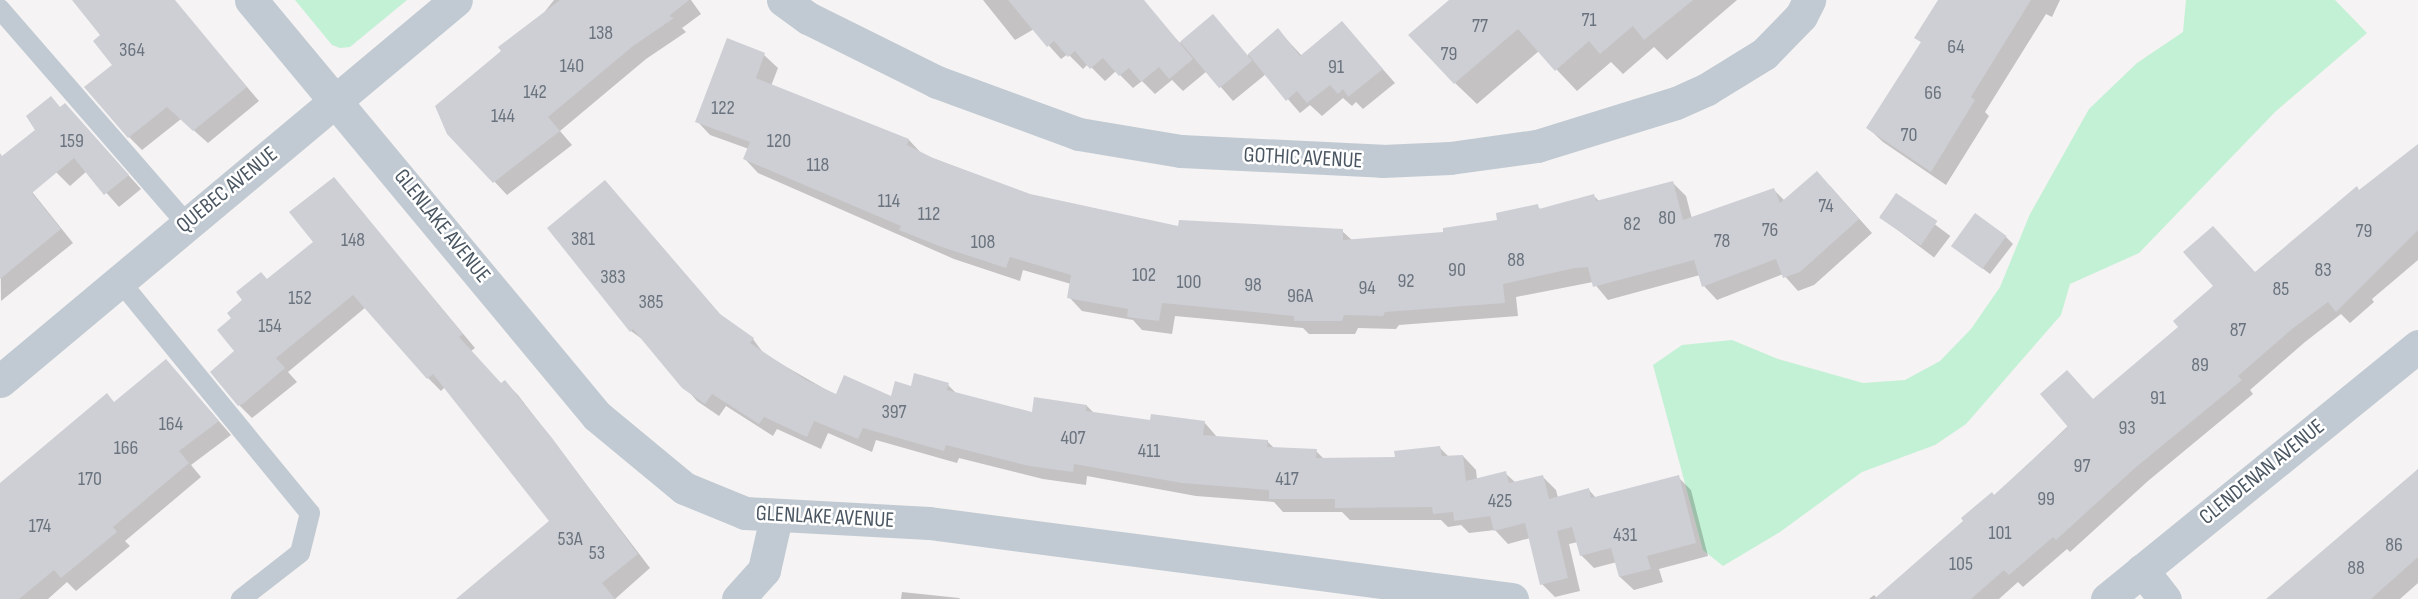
<!DOCTYPE html>
<style>
body{margin:0}
#map{position:relative;width:2418px;height:599px;overflow:hidden;background:#f5f3f3;font-family:"Sofia Sans Condensed",sans-serif}
div>[style]{position:absolute}
.green>*{inset:0;background:#c3f1d5}
.shadow>*{inset:0;background:#0003;transform-origin:0 0}
.building>*{inset:0;background:#cdcfd5;transform-origin:0 0}
.lane>*{height:20px;margin:-10px;padding:0 10px;transform-origin:10px;border-radius:10px;background:#c1cad2}
.street>*{height:33px;margin:-16.5px;padding:0 16.5px;transform-origin:16.5px;border-radius:16.5px;background:#c1cad2}
span{translate:-50% -50%;white-space:nowrap;text-align:center;line-height:1.15;-webkit-text-stroke:5px #fff;paint-order:stroke}
.number-label{font-size:20px;color:#6b747e}
.number-label span{-webkit-text-stroke-width:0}
.street-label{font-size:22px;color:#4a5661}
</style>
<div id="map">
<div class="green">
<i style="clip-path:polygon(295px 0,407px 0,350px 47px,340px 48px,332px 45px)"></i>
<i style="clip-path:polygon(2186px 0,2335px 0,2367px 33px,2275px 112px,2139px 253px,2070px 284px,2061px 315px,1966px 424px,1935px 445px,1862px 472px,1780px 532px,1723px 566px,1703px 550px,1653px 365px,1682px 345px,1732px 340px,1778px 359px,1863px 383px,1905px 380px,1940px 361px,1971px 329px,2000px 287px,2030px 214px,2089px 109px,2137px 63px,2183px 32px)"></i>
</div>
<div class="shadow">
<i style="clip-path:polygon(74px 0,164px 0,201px 33px,259px 101px,208px 143px,181px 119px,142px 150px,129px 137px,114px 65px,102px 35px)"></i>
<i style="clip-path:polygon(554px 0,691px 0,701px 14px,682px 28px,686px 32px,646px 59px,560px 131px,572px 145px,507px 195px,449px 133px)"></i>
<i style="clip-path:polygon(983px 0,1113px 0,1158px 19px,1180px 43px,1213px 16px,1247px 56px,1278px 30px,1302px 56px,1342px 23px,1395px 83px,1363px 109px,1356px 102px,1352px 106px,1343px 98px,1322px 116px,1310px 105px,1300px 113px,1266px 74px,1233px 101px,1207px 71px,1183px 91px,1172px 80px,1155px 94px,1142px 81px,1133px 88px,1116px 71px,1105px 81px,1088px 64px,1083px 69px,1068px 54px,1061px 59px,1034px 29px,1015px 40px)"></i>
<i style="clip-path:polygon(1451px 0,1737px 0,1667px 60px,1654px 47px,1623px 74px,1611px 62px,1577px 91px,1539px 51px,1477px 104px,1455px 83px)"></i>
<i style="clip-path:polygon(1940px 0,2060px 0,2052px 17px,2046px 14px,1985px 112px,1989px 116px,1946px 185px,1883px 142px,1868px 128px,1922px 43px,1916px 38px)"></i>
<i style="clip-path:polygon(728px 40px,764px 55px,778px 68px,771px 86px,909px 140px,922px 154px,1030px 196px,1179px 228px,1342px 231px,1353px 241px,1445px 234px,1499px 222px,1537px 206px,1541px 210px,1594px 196px,1600px 202px,1672px 182px,1686px 196px,1692px 219px,1774px 190px,1785px 201px,1830px 186px,1872px 233px,1814px 285px,1798px 291px,1783px 274px,1717px 300px,1704px 286px,1700px 275px,1608px 300px,1593px 282px,1516px 297px,1518px 316px,1399px 325px,1396px 329px,1358px 328px,1355px 334px,1309px 334px,1303px 328px,1175px 316px,1172px 334px,1142px 330px,1133px 320px,1082px 311px,1069px 297px,1071px 284px,1023px 270px,1020px 281px,954px 259px,758px 173px,745px 159px,749px 149px,710px 135px,697px 121px)"></i>
<i style="clip-path:polygon(65px 105px,141px 189px,119px 207px,87px 171px,70px 186px,56px 172px)"></i>
<i style="clip-path:polygon(2418px 145px,2418px 260px,2372px 299px,2374px 302px,2350px 323px,2341px 314px,2305px 342px,2250px 390px,2253px 394px,2148px 481px,2070px 552px,2067px 549px,2023px 587px,2018px 582px,1999px 599px,1869px 599px,1874px 595px,1877px 598px,1994px 497px,2094px 401px)"></i>
<i style="clip-path:polygon(334px 179px,475px 348px,471px 351px,502px 385px,505px 382px,518px 395px,650px 568px,615px 599px,472px 599px,551px 521px,445px 387px,441px 391px,428px 378px,366px 307px,288px 372px,297px 382px,252px 418px,239px 405px,234px 318px,267px 280px,316px 242px)"></i>
<i style="clip-path:polygon(605px 182px,724px 319px,753px 339px,764px 354px,837px 396px,892px 398px,912px 388px,948px 385px,957px 394px,1033px 414px,1087px 406px,1094px 413px,1152px 422px,1204px 422px,1217px 437px,1267px 441px,1275px 449px,1316px 451px,1325px 460px,1397px 459px,1439px 447px,1449px 457px,1463px 456px,1476px 470px,1477px 479px,1505px 473px,1516px 483px,1543px 477px,1556px 490px,1558px 498px,1589px 490px,1596px 498px,1678px 477px,1691px 490px,1708px 556px,1659px 569px,1663px 582px,1634px 590px,1620px 577px,1617px 562px,1594px 568px,1581px 555px,1578px 542px,1569px 544px,1580px 591px,1555px 597px,1542px 584px,1530px 538px,1508px 544px,1495px 530px,1469px 533px,1461px 525px,1448px 527px,1441px 520px,1350px 520px,1342px 512px,1283px 512px,1274px 502px,1196px 496px,1087px 476px,1086px 485px,1043px 479px,959px 458px,957px 463px,876px 440px,872px 452px,828px 433px,821px 449px,777px 429px,773px 436px,726px 406px,719px 416px,697px 401px,646px 342px,631px 331px,549px 228px)"></i>
<i style="clip-path:polygon(0 188px,29px 188px,73px 243px,1px 301px)"></i>
<i style="left:1896px;top:195px;width:68px;height:27px;rotate:37deg"></i>
<i style="clip-path:polygon(2006px 237px,2013px 244px,1990px 274px,1953px 246px)"></i>
<i style="clip-path:polygon(179px 375px,231px 435px,191px 465px,201px 477px,125px 541px,130px 546px,76px 591px,67px 582px,48px 599px,0 599px,0 486px,115px 403px)"></i>
<i style="clip-path:polygon(2418px 469px,2418px 583px,2400px 599px,2285px 599px)"></i>
<i style="clip-path:polygon(902px 592px,959px 598px,960px 599px,901px 599px)"></i>
</div>
<div class="building">
<i style="clip-path:polygon(72px 0,175px 0,247px 87px,193px 131px,167px 107px,128px 138px,84px 87px,112px 65px,93px 41px,100px 35px)"></i>
<i style="clip-path:polygon(560px 0,689px 0,669px 16px,674px 18px,633px 46px,548px 117px,560px 131px,493px 183px,447px 134px,435px 106px,501px 51px,498px 47px)"></i>
<i style="clip-path:polygon(1008px 0,1144px 0,1193px 59px,1169px 79px,1159px 67px,1141px 82px,1129px 68px,1119px 76px,1103px 58px,1090px 69px,1075px 51px,1068px 57px,1054px 41px,1047px 47px)"></i>
<i style="clip-path:polygon(1449px 0,1693px 0,1644px 40px,1633px 26px,1600px 54px,1589px 41px,1555px 71px,1518px 29px,1454px 84px,1408px 35px)"></i>
<i style="clip-path:polygon(1938px 0,2031px 0,1971px 97px,1975px 100px,1931px 172px,1866px 128px,1921px 42px,1914px 38px)"></i>
<i style="left:1213px;top:14px;width:61px;height:43px;rotate:50deg"></i>
<i style="clip-path:polygon(1342px 21px,1383px 69px,1348px 97px,1343px 89px,1338px 94px,1330px 85px,1307px 103px,1297px 91px,1286px 101px,1248px 54px,1278px 28px,1300px 56px)"></i>
<i style="clip-path:polygon(727px 38px,765px 53px,756px 78px,909px 139px,907px 145px,933px 158px,1030px 194px,1178px 226px,1179px 220px,1343px 229px,1343px 240px,1443px 232px,1443px 228px,1497px 220px,1496px 213px,1538px 204px,1539px 209px,1594px 194px,1596px 201px,1673px 181px,1683px 220px,1774px 188px,1780px 203px,1817px 171px,1859px 219px,1800px 272px,1783px 278px,1776px 259px,1702px 287px,1694px 260px,1593px 287px,1588px 267px,1575px 268px,1503px 284px,1505px 303px,1385px 312px,1383px 316px,1344px 315px,1342px 321px,1294px 321px,1294px 316px,1162px 303px,1159px 321px,1127px 317px,1128px 309px,1067px 298px,1071px 275px,1010px 257px,1006px 268px,939px 246px,899px 230px,901px 226px,743px 159px,750px 142px,695px 122px)"></i>
<i style="clip-path:polygon(51px 96px,60px 107px,65px 103px,129px 175px,104px 195px,74px 158px,32px 193px,61px 229px,0 279px,0 153px,2px 156px,35px 130px,26px 116px)"></i>
<i style="clip-path:polygon(2418px 144px,2418px 230px,2336px 312px,2328px 302px,2292px 329px,2238px 376px,2242px 380px,2135px 468px,2056px 540px,2053px 537px,2009px 575px,2004px 570px,1971px 599px,1874px 599px,1963px 521px,1961px 518px,1992px 492px,1994px 495px,2068px 427px,2040px 394px,2067px 370px,2093px 399px,2178px 327px,2173px 321px,2213px 286px,2183px 252px,2213px 226px,2255px 272px,2357px 186px,2359px 190px)"></i>
<i style="clip-path:polygon(334px 177px,463px 334px,459px 337px,501px 383px,505px 380px,552px 438px,638px 554px,602px 583px,615px 599px,456px 599px,549px 521px,433px 374px,427px 379px,353px 295px,276px 358px,285px 368px,244px 403px,238px 406px,210px 372px,234px 351px,217px 330px,231px 318px,227px 313px,242px 300px,236px 292px,261px 272px,267px 279px,313px 242px,289px 212px)"></i>
<i style="clip-path:polygon(605px 180px,720px 314px,754px 338px,750px 343px,806px 380px,836px 394px,844px 375px,891px 396px,895px 381px,911px 386px,914px 373px,949px 383px,947px 390px,1032px 412px,1034px 397px,1087px 405px,1086px 411px,1150px 420px,1151px 414px,1205px 421px,1203px 435px,1268px 440px,1267px 447px,1317px 449px,1316px 458px,1395px 457px,1394px 451px,1440px 446px,1442px 456px,1463px 455px,1466px 481px,1506px 471px,1509px 483px,1543px 475px,1549px 499px,1589px 488px,1591px 498px,1679px 475px,1696px 543px,1647px 556px,1651px 569px,1619px 577px,1611px 548px,1580px 556px,1572px 527px,1557px 531px,1568px 578px,1540px 585px,1525px 523px,1494px 531px,1490px 516px,1454px 521px,1453px 512px,1433px 514px,1432px 507px,1335px 508px,1335px 499px,1269px 499px,1269px 490px,1182px 483px,1074px 464px,1073px 472px,1029px 466px,946px 445px,944px 451px,863px 428px,858px 439px,814px 421px,807px 437px,764px 417px,759px 424px,712px 394px,705px 404px,682px 388px,633px 329px,630px 332px,547px 228px)"></i>
<i style="left:1896px;top:193px;width:50px;height:30px;rotate:34deg"></i>
<i style="left:1975px;top:213px;width:39px;height:41px;rotate:36deg"></i>
<i style="clip-path:polygon(166px 359px,219px 421px,179px 451px,189px 463px,113px 527px,117px 532px,61px 578px,54px 570px,19px 599px,0 599px,0 483px,107px 393px,114px 402px)"></i>
<i style="clip-path:polygon(2418px 469px,2418px 557px,2371px 599px,2266px 599px)"></i>
</div>
<div class="lane">
<i style="left:0;top:9px;width:284px;rotate:49deg"></i>
<i style="left:119px;top:280px;width:301px;rotate:50.7deg"></i>
<i style="left:310px;top:513px;width:41px;rotate:104deg"></i>
<i style="left:300px;top:553px;width:75px;rotate:142.1deg"></i>
</div>
<div class="street">
<i style="left:251px;top:0;width:541px;rotate:50.25deg"></i>
<i style="left:597px;top:416px;width:113px;rotate:39.6deg"></i>
<i style="left:684px;top:488px;width:66px;rotate:22.3deg"></i>
<i style="left:745px;top:513px;width:184px;rotate:3.1deg"></i>
<i style="left:929px;top:523px;width:588px;rotate:7.43deg"></i>
<i style="left:783px;top:0;width:31px;rotate:36deg"></i>
<i style="left:808px;top:18px;width:144px;rotate:26.4deg"></i>
<i style="left:937px;top:82px;width:151px;rotate:20.1deg"></i>
<i style="left:1079px;top:134px;width:103px;rotate:9.5deg"></i>
<i style="left:1181px;top:151px;width:201px;rotate:2.8deg"></i>
<i style="left:1382px;top:161px;width:68px;rotate:-2.5deg"></i>
<i style="left:1450px;top:158px;width:88px;rotate:-7.9deg"></i>
<i style="left:1537px;top:146px;width:145px;rotate:-17.2deg"></i>
<i style="left:1676px;top:103px;width:34px;rotate:-24deg"></i>
<i style="left:1707px;top:89px;width:67px;rotate:-31.6deg"></i>
<i style="left:1764px;top:54px;width:53px;rotate:-45.8deg"></i>
<i style="left:1801px;top:16px;width:18px;rotate:-63deg"></i>
<i style="left:0;top:381px;width:594px;rotate:-39.88deg"></i>
<i style="left:2142px;top:570px;width:37px;rotate:52deg"></i>
<i style="left:738px;top:599px;width:39px;rotate:-48deg"></i>
<i style="left:764px;top:570px;width:54px;rotate:-77.2deg"></i>
<i style="left:2107px;top:599px;width:401px;rotate:-39.1deg"></i>
</div>
<div class="number-label">
<span style="left:1589px;top:20px">71</span>
<span style="left:1480px;top:26px">77</span>
<span style="left:601px;top:33px">138</span>
<span style="left:1956px;top:47px">64</span>
<span style="left:132px;top:50px">364</span>
<span style="left:1449px;top:54px">79</span>
<span style="left:572px;top:66px">140</span>
<span style="left:1336px;top:67px">91</span>
<span style="left:535px;top:92px">142</span>
<span style="left:1933px;top:93px">66</span>
<span style="left:723px;top:108px">122</span>
<span style="left:503px;top:116px">144</span>
<span style="left:1909px;top:135px">70</span>
<span style="left:72px;top:141px">159</span>
<span style="left:779px;top:141px">120</span>
<span style="left:818px;top:165px">118</span>
<span style="left:889px;top:201px">114</span>
<span style="left:1826px;top:206px">74</span>
<span style="left:929px;top:214px">112</span>
<span style="left:1667px;top:218px">80</span>
<span style="left:1632px;top:224px">82</span>
<span style="left:1770px;top:230px">76</span>
<span style="left:2364px;top:231px">79</span>
<span style="left:583px;top:239px">381</span>
<span style="left:353px;top:240px">148</span>
<span style="left:1722px;top:241px">78</span>
<span style="left:983px;top:242px">108</span>
<span style="left:1516px;top:260px">88</span>
<span style="left:1457px;top:270px">90</span>
<span style="left:2323px;top:270px">83</span>
<span style="left:1144px;top:275px">102</span>
<span style="left:613px;top:277px">383</span>
<span style="left:1406px;top:281px">92</span>
<span style="left:1189px;top:282px">100</span>
<span style="left:1253px;top:285px">98</span>
<span style="left:1367px;top:288px">94</span>
<span style="left:2281px;top:289px">85</span>
<span style="left:1300px;top:296px">96A</span>
<span style="left:300px;top:298px">152</span>
<span style="left:651px;top:302px">385</span>
<span style="left:270px;top:326px">154</span>
<span style="left:2238px;top:330px">87</span>
<span style="left:2200px;top:365px">89</span>
<span style="left:2158px;top:398px">91</span>
<span style="left:894px;top:412px">397</span>
<span style="left:171px;top:424px">164</span>
<span style="left:2127px;top:428px">93</span>
<span style="left:1073px;top:438px">407</span>
<span style="left:126px;top:448px">166</span>
<span style="left:1149px;top:451px">411</span>
<span style="left:2082px;top:466px">97</span>
<span style="left:90px;top:479px">170</span>
<span style="left:1287px;top:479px">417</span>
<span style="left:2046px;top:499px">99</span>
<span style="left:1500px;top:501px">425</span>
<span style="left:40px;top:526px">174</span>
<span style="left:2000px;top:533px">101</span>
<span style="left:1625px;top:535px">431</span>
<span style="left:570px;top:539px">53A</span>
<span style="left:2394px;top:545px">86</span>
<span style="left:597px;top:553px">53</span>
<span style="left:1961px;top:564px">105</span>
<span style="left:2356px;top:568px">88</span>
</div>
<div class="street-label">
<span style="left:1303px;top:158px;rotate:3deg">GOTHIC AVENUE</span>
<span style="left:227px;top:190px;rotate:-39deg">QUEBEC AVENUE</span>
<span style="left:442px;top:226px;rotate:51deg">GLENLAKE AVENUE</span>
<span style="left:2262px;top:472px;rotate:-39deg">CLENDENAN AVENUE</span>
<span style="left:825px;top:517px;rotate:3deg">GLENLAKE AVENUE</span>
</div>
</div>
